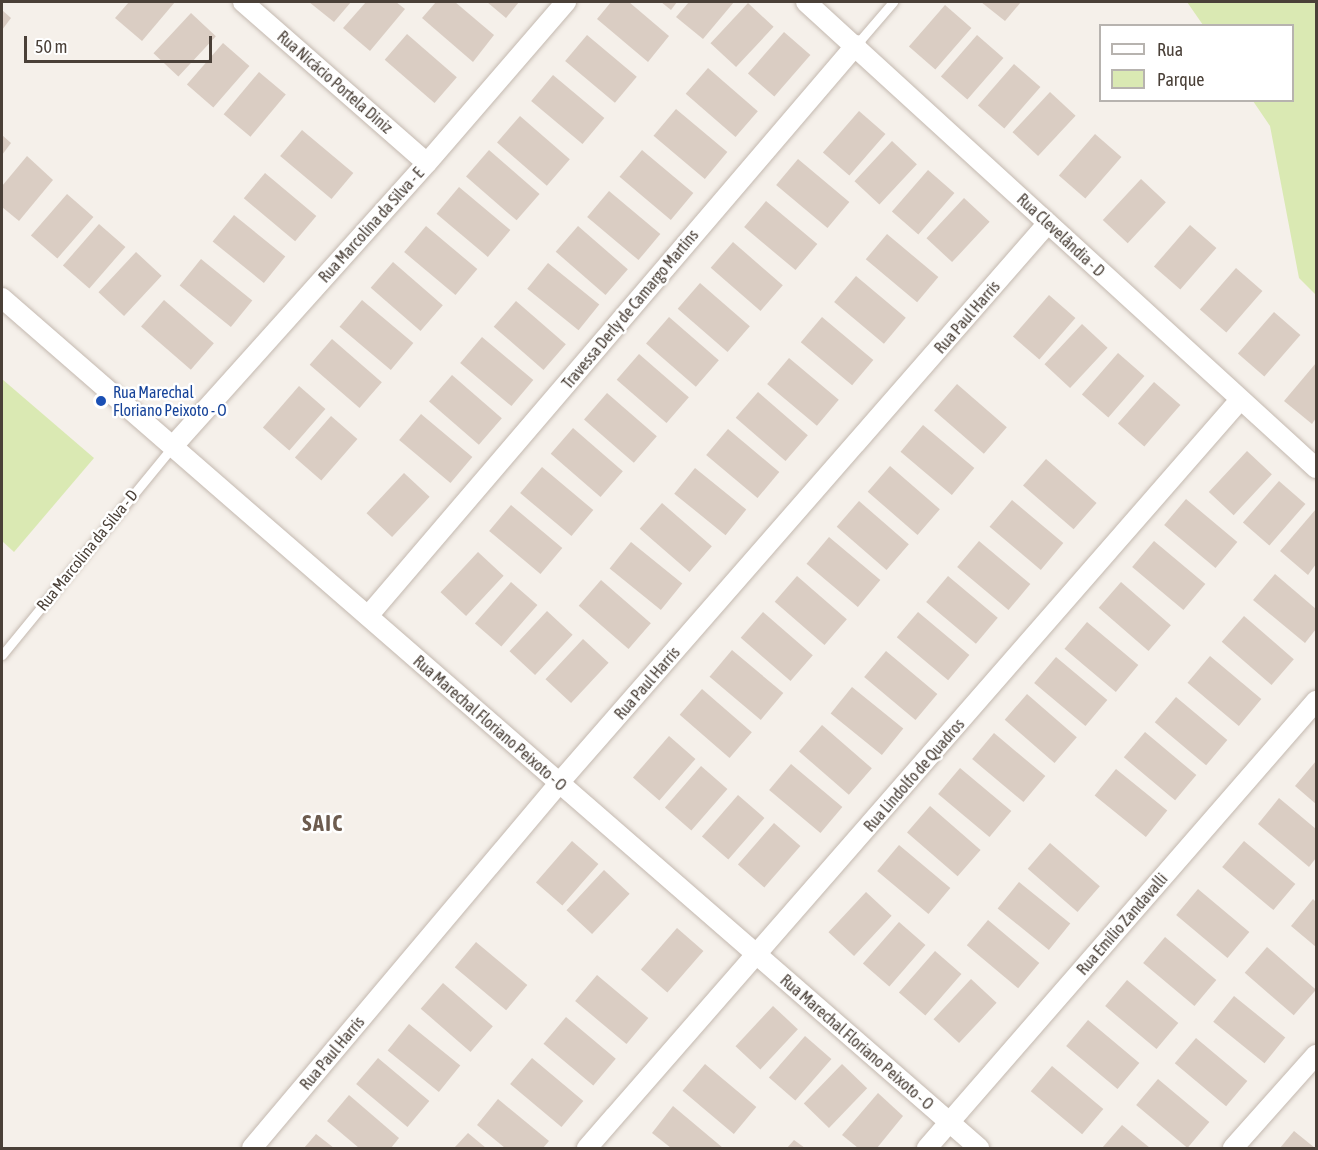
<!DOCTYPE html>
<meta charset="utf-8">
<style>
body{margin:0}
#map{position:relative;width:1318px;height:1150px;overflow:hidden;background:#f5f0ea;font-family:"Asap Condensed",sans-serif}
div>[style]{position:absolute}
.green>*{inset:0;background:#dae9b3}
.building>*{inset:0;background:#dacdc3;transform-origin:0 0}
.roads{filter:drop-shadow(0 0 2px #c4b9b0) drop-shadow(0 0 2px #c4b9b0)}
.lane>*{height:9px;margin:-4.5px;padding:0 4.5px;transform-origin:4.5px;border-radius:4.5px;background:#fff}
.street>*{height:20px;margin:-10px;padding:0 10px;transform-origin:10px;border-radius:10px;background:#fff}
.dots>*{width:16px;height:16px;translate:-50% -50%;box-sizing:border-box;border:3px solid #fff;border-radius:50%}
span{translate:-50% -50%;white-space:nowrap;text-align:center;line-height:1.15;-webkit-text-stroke:5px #fff;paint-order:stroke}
.street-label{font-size:16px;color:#4a4038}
.transit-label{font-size:16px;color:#164399}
.left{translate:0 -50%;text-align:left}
.district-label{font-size:22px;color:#6d5c4f;font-weight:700;letter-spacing:1.5px}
.frame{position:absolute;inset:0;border:3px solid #4a4038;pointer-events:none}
.legend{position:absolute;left:1099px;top:24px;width:195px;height:78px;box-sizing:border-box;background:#fff;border:2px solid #b7b3af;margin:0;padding:8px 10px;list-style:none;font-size:18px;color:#4a4038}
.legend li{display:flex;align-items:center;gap:12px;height:30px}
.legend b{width:30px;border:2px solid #b7b3af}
.scale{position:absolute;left:24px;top:36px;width:188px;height:27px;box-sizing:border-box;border:3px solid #4a4038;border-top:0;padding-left:8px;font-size:18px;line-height:21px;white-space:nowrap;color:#4a4038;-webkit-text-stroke:4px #fff;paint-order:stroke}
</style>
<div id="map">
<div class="green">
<i style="clip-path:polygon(1187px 2px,1316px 2px,1316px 295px,1299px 278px,1270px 126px,1253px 101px,1292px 100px,1292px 26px,1203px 25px)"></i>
<i style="clip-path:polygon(2px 379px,94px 458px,14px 552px,2px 541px)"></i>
</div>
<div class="building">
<i style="clip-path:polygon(129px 2px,175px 2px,142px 41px,115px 18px)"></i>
<i style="clip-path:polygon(309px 2px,351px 2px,334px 22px)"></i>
<i style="clip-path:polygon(366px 2px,396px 2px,405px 9px,370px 51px,343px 28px)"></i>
<i style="clip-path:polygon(436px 2px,455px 2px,494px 35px,473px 62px,422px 18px)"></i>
<i style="clip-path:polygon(487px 2px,519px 2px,506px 18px)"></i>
<i style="clip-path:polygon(611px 2px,629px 2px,669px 36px,648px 62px,597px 19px)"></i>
<i style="clip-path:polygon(661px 2px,677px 2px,671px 10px)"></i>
<i style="clip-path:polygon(689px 2px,734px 2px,703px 39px,676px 17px)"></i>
<i style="clip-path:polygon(981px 2px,1021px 2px,1005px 21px)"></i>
<i style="left:748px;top:3px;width:35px;height:55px;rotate:43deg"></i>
<i style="left:945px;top:5px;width:35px;height:55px;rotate:41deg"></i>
<i style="clip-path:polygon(2px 10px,11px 18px,2px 30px)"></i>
<i style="left:191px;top:13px;width:34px;height:55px;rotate:43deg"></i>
<i style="left:784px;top:32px;width:35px;height:55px;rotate:41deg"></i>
<i style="left:407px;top:34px;width:66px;height:34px;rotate:41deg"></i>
<i style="left:587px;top:35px;width:65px;height:34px;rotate:40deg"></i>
<i style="left:977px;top:35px;width:35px;height:55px;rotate:41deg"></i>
<i style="left:223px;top:43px;width:35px;height:55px;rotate:41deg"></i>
<i style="left:1014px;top:64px;width:35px;height:55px;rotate:41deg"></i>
<i style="left:708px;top:68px;width:66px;height:34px;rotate:41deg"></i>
<i style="left:259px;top:72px;width:35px;height:55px;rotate:40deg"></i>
<i style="left:553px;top:75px;width:67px;height:34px;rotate:40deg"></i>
<i style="left:1050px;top:92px;width:35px;height:55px;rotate:43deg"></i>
<i style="left:676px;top:109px;width:67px;height:35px;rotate:40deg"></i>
<i style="left:859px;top:111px;width:35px;height:55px;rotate:41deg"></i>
<i style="left:520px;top:116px;width:66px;height:35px;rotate:41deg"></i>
<i style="left:302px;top:130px;width:67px;height:34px;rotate:40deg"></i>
<i style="left:1095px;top:134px;width:35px;height:55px;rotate:41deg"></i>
<i style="clip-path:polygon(2px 135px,11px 143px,2px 155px)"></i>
<i style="left:892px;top:141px;width:34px;height:55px;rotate:43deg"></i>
<i style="left:489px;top:150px;width:67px;height:35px;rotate:41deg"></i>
<i style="left:642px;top:150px;width:67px;height:35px;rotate:40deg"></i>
<i style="clip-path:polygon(27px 156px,53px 180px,19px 221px,2px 207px,2px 186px)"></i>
<i style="left:798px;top:159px;width:67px;height:34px;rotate:40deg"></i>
<i style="left:928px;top:170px;width:35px;height:55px;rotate:41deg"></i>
<i style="left:265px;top:173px;width:67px;height:33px;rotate:40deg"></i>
<i style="left:1141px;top:179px;width:34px;height:56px;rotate:43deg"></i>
<i style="left:459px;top:187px;width:67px;height:35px;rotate:40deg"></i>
<i style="left:609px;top:191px;width:67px;height:34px;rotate:40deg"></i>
<i style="left:67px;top:194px;width:35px;height:55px;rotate:41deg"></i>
<i style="left:964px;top:198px;width:35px;height:55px;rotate:43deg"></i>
<i style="left:766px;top:201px;width:67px;height:34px;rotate:40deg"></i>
<i style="left:234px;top:215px;width:66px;height:34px;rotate:39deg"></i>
<i style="left:99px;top:224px;width:35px;height:55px;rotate:41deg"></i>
<i style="left:1190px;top:225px;width:35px;height:55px;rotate:41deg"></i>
<i style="left:426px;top:226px;width:67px;height:34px;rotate:40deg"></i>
<i style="left:578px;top:226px;width:66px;height:34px;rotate:41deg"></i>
<i style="left:887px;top:234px;width:67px;height:33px;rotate:40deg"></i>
<i style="left:733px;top:242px;width:66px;height:34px;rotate:41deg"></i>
<i style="left:136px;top:252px;width:35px;height:55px;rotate:43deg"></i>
<i style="left:201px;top:259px;width:66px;height:34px;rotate:39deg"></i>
<i style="left:393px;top:262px;width:66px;height:34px;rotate:41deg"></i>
<i style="left:548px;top:263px;width:66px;height:33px;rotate:39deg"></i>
<i style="left:1236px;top:268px;width:35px;height:55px;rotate:41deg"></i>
<i style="left:856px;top:276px;width:65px;height:34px;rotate:40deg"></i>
<i style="left:700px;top:283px;width:66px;height:34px;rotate:41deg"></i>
<i style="left:1049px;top:295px;width:35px;height:55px;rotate:41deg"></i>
<i style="left:164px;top:300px;width:66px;height:35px;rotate:41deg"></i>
<i style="left:362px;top:300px;width:67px;height:35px;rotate:40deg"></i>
<i style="left:516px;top:301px;width:66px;height:34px;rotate:41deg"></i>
<i style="left:1274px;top:312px;width:35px;height:55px;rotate:41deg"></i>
<i style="left:669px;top:317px;width:66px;height:35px;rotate:41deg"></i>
<i style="left:822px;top:317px;width:67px;height:33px;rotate:40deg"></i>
<i style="left:1082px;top:324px;width:35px;height:55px;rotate:43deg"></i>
<i style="left:482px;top:337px;width:67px;height:34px;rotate:40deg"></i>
<i style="left:332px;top:339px;width:66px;height:34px;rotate:41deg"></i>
<i style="left:1118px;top:353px;width:35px;height:55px;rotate:41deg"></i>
<i style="left:639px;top:354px;width:66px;height:34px;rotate:41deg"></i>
<i style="left:789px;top:358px;width:65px;height:34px;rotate:40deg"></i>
<i style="clip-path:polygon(1316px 363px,1316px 418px,1312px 424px,1284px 401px)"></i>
<i style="left:452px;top:375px;width:66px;height:35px;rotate:41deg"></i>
<i style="left:1154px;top:382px;width:35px;height:55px;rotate:41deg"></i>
<i style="left:957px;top:384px;width:66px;height:35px;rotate:41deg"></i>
<i style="left:299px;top:386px;width:35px;height:55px;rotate:41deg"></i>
<i style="left:758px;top:392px;width:66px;height:34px;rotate:41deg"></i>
<i style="left:607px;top:393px;width:66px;height:35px;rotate:41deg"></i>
<i style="left:421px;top:414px;width:67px;height:34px;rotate:40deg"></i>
<i style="left:331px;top:416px;width:35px;height:55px;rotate:41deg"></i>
<i style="left:923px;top:425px;width:67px;height:35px;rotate:40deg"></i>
<i style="left:573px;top:428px;width:66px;height:34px;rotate:41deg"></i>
<i style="left:728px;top:429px;width:67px;height:34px;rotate:40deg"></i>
<i style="left:1247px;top:451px;width:34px;height:56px;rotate:43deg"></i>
<i style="left:1046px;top:459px;width:67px;height:35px;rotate:41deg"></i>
<i style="left:890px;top:466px;width:66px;height:34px;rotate:41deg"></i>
<i style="left:542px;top:467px;width:67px;height:34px;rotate:40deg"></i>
<i style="left:695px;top:468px;width:66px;height:33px;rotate:39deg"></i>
<i style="left:404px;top:473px;width:35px;height:55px;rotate:43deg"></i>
<i style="left:1279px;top:481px;width:35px;height:55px;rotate:41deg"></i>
<i style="left:1186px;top:499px;width:67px;height:34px;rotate:40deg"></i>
<i style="left:1012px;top:500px;width:67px;height:35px;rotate:40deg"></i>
<i style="left:859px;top:501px;width:66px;height:34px;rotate:41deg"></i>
<i style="left:662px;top:503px;width:66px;height:34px;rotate:41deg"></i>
<i style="left:511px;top:505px;width:67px;height:34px;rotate:40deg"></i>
<i style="clip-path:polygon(1316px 509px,1316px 564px,1308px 575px,1280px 551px)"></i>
<i style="left:829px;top:537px;width:67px;height:35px;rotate:40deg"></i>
<i style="left:979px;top:541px;width:67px;height:34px;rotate:40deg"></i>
<i style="left:1154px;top:541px;width:67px;height:34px;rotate:40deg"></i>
<i style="left:631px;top:542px;width:66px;height:34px;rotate:39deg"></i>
<i style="left:478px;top:552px;width:35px;height:55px;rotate:43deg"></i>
<i style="clip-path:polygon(1275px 574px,1316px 609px,1316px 629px,1305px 643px,1253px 600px)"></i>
<i style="left:797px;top:576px;width:66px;height:34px;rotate:41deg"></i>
<i style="left:948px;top:576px;width:65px;height:34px;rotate:40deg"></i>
<i style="left:601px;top:580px;width:66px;height:34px;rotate:41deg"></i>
<i style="left:511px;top:582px;width:35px;height:55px;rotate:41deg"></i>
<i style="left:1121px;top:582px;width:66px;height:34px;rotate:41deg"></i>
<i style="left:547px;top:611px;width:35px;height:55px;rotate:43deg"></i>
<i style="left:763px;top:612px;width:66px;height:34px;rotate:41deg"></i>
<i style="left:918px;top:612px;width:67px;height:33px;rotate:40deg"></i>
<i style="left:1244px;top:616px;width:66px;height:34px;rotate:41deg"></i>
<i style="left:1087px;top:622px;width:67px;height:35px;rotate:40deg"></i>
<i style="left:583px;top:639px;width:35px;height:55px;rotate:43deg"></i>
<i style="left:732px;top:650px;width:67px;height:35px;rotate:40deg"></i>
<i style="left:886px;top:651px;width:67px;height:34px;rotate:40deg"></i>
<i style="left:1210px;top:656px;width:67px;height:35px;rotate:40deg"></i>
<i style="left:1056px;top:657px;width:67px;height:34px;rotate:40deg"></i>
<i style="left:852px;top:687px;width:66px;height:34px;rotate:39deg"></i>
<i style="left:702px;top:689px;width:66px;height:34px;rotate:41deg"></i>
<i style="left:1027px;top:694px;width:66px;height:34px;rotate:41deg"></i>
<i style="left:1176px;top:697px;width:67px;height:33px;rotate:40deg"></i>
<i style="left:822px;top:725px;width:66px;height:35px;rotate:41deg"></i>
<i style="left:1145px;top:732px;width:67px;height:33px;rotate:40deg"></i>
<i style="left:994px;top:733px;width:67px;height:34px;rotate:40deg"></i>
<i style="left:669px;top:736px;width:35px;height:55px;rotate:41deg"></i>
<i style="clip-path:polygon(1316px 761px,1316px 804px,1295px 786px)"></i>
<i style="left:791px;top:764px;width:67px;height:34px;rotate:40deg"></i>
<i style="left:701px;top:766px;width:35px;height:55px;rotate:41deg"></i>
<i style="left:960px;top:768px;width:67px;height:34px;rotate:40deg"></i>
<i style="left:1116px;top:769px;width:66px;height:34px;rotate:39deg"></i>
<i style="left:738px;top:795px;width:35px;height:55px;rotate:41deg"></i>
<i style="clip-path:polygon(1279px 798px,1316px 829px,1316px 858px,1309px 867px,1258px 824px)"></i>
<i style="left:930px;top:806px;width:67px;height:35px;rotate:41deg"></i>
<i style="left:774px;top:823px;width:35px;height:55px;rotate:41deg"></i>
<i style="left:572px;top:841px;width:35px;height:55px;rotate:41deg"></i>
<i style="left:1244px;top:841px;width:67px;height:34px;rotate:40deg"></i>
<i style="left:1050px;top:843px;width:66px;height:34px;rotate:41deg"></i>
<i style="left:899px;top:845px;width:67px;height:34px;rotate:40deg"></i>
<i style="left:604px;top:870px;width:35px;height:55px;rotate:43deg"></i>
<i style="left:1019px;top:882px;width:66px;height:34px;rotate:39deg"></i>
<i style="left:1198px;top:889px;width:67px;height:34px;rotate:40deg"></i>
<i style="left:866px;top:892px;width:35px;height:55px;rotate:43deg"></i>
<i style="clip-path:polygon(1313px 899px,1316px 902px,1316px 947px,1291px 926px)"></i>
<i style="left:988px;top:920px;width:67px;height:33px;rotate:40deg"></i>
<i style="left:899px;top:922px;width:35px;height:55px;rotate:41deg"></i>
<i style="left:677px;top:928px;width:35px;height:55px;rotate:41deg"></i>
<i style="left:1165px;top:937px;width:67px;height:34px;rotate:40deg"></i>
<i style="left:476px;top:942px;width:67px;height:33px;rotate:40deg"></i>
<i style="left:1267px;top:947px;width:65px;height:34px;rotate:41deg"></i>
<i style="left:935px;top:951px;width:35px;height:55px;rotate:41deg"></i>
<i style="left:597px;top:975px;width:67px;height:34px;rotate:40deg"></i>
<i style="left:971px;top:979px;width:35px;height:55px;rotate:43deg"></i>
<i style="left:1127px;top:980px;width:67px;height:34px;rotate:40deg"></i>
<i style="left:443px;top:983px;width:66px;height:34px;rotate:41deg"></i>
<i style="left:1234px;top:996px;width:66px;height:33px;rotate:39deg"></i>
<i style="left:773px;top:1006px;width:34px;height:55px;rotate:43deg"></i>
<i style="left:566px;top:1017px;width:65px;height:35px;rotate:40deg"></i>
<i style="left:1088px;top:1020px;width:67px;height:34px;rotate:40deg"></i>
<i style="left:409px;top:1024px;width:66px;height:34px;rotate:39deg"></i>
<i style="left:805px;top:1036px;width:35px;height:55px;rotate:41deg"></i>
<i style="left:1196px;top:1038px;width:67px;height:33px;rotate:40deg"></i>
<i style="left:378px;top:1058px;width:67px;height:34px;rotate:40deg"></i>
<i style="left:532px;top:1058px;width:67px;height:34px;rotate:40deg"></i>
<i style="left:705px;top:1064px;width:67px;height:35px;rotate:40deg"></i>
<i style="left:842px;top:1064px;width:35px;height:55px;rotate:44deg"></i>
<i style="left:1052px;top:1066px;width:67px;height:33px;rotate:40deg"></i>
<i style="left:1158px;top:1079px;width:67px;height:34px;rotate:40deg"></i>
<i style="clip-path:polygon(878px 1093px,903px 1116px,877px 1148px,858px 1148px,842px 1135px)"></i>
<i style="clip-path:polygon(349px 1095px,399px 1138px,391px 1148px,359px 1148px,327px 1121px)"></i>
<i style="clip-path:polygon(498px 1099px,549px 1141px,543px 1148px,505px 1148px,477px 1125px)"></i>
<i style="clip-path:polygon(673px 1106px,723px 1148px,671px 1148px,652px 1133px)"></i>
<i style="clip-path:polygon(1122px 1125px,1150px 1148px,1102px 1148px)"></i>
<i style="clip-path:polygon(1294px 1131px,1315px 1148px,1280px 1148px)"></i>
<i style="clip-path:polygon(468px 1133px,486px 1148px,454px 1148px)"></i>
<i style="clip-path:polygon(316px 1134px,334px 1148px,304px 1148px)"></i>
<i style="clip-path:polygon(794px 1140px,805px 1148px,787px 1148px)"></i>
</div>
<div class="roads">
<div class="lane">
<i style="left:856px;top:45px;width:57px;rotate:-49.3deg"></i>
<i style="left:2px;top:655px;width:270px;rotate:-50.7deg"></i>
</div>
<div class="street">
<i style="left:243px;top:2px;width:244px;rotate:41.2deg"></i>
<i style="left:806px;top:2px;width:691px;rotate:42.42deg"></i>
<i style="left:2px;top:298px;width:1295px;rotate:41.02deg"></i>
<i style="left:173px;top:446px;width:380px;rotate:-48.1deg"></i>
<i style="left:427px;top:163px;width:213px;rotate:-49.2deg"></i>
<i style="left:368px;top:616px;width:751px;rotate:-49.48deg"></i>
<i style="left:252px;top:1148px;width:477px;rotate:-49.9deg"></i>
<i style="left:559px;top:783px;width:743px;rotate:-48.87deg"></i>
<i style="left:587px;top:1148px;width:992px;rotate:-48.88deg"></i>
<i style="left:927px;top:1148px;width:593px;rotate:-48.97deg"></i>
<i style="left:1233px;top:1148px;width:125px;rotate:-48.3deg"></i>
</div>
</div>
<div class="dots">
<i style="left:101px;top:401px;background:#1a4fb4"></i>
</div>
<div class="street-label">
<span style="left:335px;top:82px;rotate:41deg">Rua Nicácio Portela Diniz</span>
<span style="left:371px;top:225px;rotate:-48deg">Rua Marcolina da Silva - E</span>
<span style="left:1061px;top:235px;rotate:43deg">Rua Clevelândia - D</span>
<span style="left:630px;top:309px;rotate:-50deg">Travessa Derly de Camargo Martins</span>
<span style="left:967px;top:317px;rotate:-49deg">Rua Paul Harris</span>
<span style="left:87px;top:550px;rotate:-51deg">Rua Marcolina da Silva - D</span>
<span style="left:647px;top:683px;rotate:-49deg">Rua Paul Harris</span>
<span style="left:490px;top:723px;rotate:41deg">Rua Marechal Floriano Peixoto - O</span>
<span style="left:914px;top:775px;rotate:-49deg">Rua Lindolfo de Quadros</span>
<span style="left:1122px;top:924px;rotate:-49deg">Rua Emílio Zandavalli</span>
<span style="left:857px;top:1042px;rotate:41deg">Rua Marechal Floriano Peixoto - O</span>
<span style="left:332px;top:1053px;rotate:-50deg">Rua Paul Harris</span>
</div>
<div class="transit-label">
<span class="left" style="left:113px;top:401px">Rua Marechal<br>Floriano Peixoto - O</span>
</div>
<div class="district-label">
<span style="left:323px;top:824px">SAIC</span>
</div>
<div class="frame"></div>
<ul class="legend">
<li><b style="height:8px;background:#fff"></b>Rua</li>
<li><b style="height:16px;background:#dae9b3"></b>Parque</li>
</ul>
<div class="scale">50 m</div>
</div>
